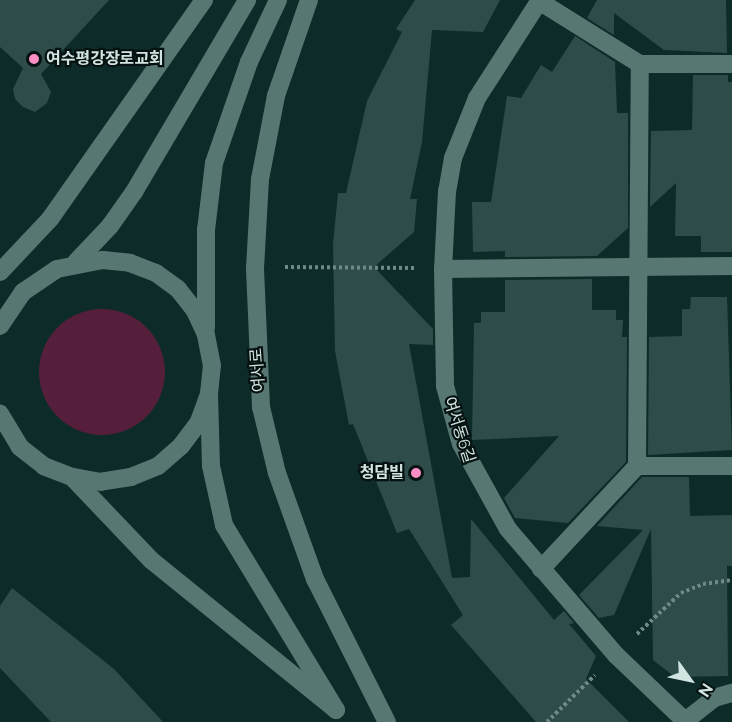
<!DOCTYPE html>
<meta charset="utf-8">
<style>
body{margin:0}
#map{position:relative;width:732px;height:722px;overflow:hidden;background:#0d2c29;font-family:Raleway,"Noto Sans KR",sans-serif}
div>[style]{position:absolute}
.green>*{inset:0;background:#551f3b}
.round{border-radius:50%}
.building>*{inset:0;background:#2e4d4a}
.path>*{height:4px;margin-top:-2px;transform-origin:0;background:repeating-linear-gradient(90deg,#718986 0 3px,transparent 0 6px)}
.minor>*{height:18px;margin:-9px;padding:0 9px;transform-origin:9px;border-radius:9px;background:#577773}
.dots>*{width:16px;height:16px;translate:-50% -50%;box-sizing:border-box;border:3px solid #061211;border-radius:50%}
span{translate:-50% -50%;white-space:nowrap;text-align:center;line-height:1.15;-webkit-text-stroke:4.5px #061211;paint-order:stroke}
.poi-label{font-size:16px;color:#d2e4e1;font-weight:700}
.left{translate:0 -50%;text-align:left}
.right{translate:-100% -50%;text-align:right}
.street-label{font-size:16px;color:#d2e4e1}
.north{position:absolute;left:660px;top:650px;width:60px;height:60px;-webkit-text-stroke:4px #061211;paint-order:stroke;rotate:123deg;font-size:16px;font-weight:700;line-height:24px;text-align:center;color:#d2e4e1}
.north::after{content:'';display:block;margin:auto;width:21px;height:27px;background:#d2e4e1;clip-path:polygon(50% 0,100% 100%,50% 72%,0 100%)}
</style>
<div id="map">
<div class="green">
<i class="round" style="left:39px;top:309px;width:126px;height:126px"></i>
</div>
<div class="building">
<i style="clip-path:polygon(0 0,109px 0,41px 74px,51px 92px,47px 103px,35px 112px,23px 107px,15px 99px,13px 89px,23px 68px,0 47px)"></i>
<i style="clip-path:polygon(415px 0,500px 0,483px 32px,432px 30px,422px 142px,410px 199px,417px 199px,414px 232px,374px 267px,433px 329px,433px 345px,409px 344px,452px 578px,470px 577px,471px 519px,554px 620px,564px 611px,574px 623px,569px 624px,596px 656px,586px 679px,629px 722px,536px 722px,451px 625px,463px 615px,409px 529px,397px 533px,353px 424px,349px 425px,335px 351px,333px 244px,338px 193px,346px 193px,367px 101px,402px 32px,396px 29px)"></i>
<i style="clip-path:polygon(597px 0,726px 0,727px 53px,664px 50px,614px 13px,614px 35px,587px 18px)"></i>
<i style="clip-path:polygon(575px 36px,615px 62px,617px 113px,628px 113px,628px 228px,597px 256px,505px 257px,505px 251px,473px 252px,472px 202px,491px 202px,507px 96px,521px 98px,541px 65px,552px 72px)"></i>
<i style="clip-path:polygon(693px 75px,728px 75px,728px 82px,732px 82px,732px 252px,701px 252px,701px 236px,675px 236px,676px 183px,650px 207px,651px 131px,692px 130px)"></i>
<i style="clip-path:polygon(592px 279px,592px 310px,616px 310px,616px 320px,623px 320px,622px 337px,627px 337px,626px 462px,568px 523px,515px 518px,504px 498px,559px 436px,472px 440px,474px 323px,481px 323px,481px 312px,505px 312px,505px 280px)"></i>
<i style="clip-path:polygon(691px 297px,727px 297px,732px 450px,648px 455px,649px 337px,682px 336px,682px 309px,690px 309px)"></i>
<i style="clip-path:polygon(642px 477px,689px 477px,690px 516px,732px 515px,732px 566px,727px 566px,728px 676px,675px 677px,653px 660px,651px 529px,614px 615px,599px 618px,579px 595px,643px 530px,597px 526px)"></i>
<i style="clip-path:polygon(12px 588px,114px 669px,163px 722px,51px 722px,0 668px,0 606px)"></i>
</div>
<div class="path">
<i style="left:285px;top:267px;width:130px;rotate:0.4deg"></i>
<i style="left:637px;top:634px;width:60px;rotate:-43deg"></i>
<i style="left:681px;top:593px;width:24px;rotate:-22deg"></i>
<i style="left:703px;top:584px;width:29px;rotate:-8deg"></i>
<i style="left:547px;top:722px;width:67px;rotate:-44.4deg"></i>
</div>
<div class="minor">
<i style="left:309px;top:0;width:102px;rotate:109deg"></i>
<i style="left:276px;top:96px;width:85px;rotate:100.9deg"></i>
<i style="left:260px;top:179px;width:90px;rotate:93.2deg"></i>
<i style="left:255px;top:269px;width:138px;rotate:87.5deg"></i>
<i style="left:261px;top:407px;width:68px;rotate:76.4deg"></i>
<i style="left:277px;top:473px;width:113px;rotate:70.3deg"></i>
<i style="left:315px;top:579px;width:160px;rotate:63.3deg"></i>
<i style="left:540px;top:0;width:117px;rotate:122.7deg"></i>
<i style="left:477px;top:98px;width:65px;rotate:111.8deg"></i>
<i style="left:453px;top:158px;width:34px;rotate:100deg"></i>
<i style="left:447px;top:191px;width:78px;rotate:92.9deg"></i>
<i style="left:443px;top:269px;width:117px;rotate:89deg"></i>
<i style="left:445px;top:386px;width:60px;rotate:74.6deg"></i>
<i style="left:461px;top:444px;width:97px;rotate:61.1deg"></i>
<i style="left:508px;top:529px;width:166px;rotate:49.4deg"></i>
<i style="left:616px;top:655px;width:97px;rotate:43.7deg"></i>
<i style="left:539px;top:1px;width:119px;rotate:32deg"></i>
<i style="left:640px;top:64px;width:92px"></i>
<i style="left:76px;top:262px;width:50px;rotate:-46.6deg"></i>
<i style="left:110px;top:226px;width:42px;rotate:-54.8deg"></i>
<i style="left:134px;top:192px;width:223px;rotate:-59.5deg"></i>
<i style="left:443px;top:269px;width:289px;rotate:-0.6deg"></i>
<i style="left:0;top:272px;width:73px;rotate:-46.7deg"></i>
<i style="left:50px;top:219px;width:268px;rotate:-54.9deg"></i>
<i style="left:0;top:326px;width:41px;rotate:-55.9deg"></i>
<i style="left:23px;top:292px;width:41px;rotate:-34.1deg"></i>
<i style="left:57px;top:269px;width:47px;rotate:-11.1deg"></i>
<i style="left:103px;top:260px;width:27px;rotate:6deg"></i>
<i style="left:130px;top:263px;width:28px;rotate:21deg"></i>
<i style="left:156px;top:273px;width:27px;rotate:36deg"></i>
<i style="left:178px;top:289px;width:28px;rotate:52deg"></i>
<i style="left:195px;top:311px;width:26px;rotate:65deg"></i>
<i style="left:206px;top:335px;width:31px;rotate:79deg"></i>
<i style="left:212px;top:365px;width:29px;rotate:96deg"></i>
<i style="left:209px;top:394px;width:30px;rotate:110deg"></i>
<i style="left:199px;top:422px;width:30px;rotate:127deg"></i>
<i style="left:181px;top:446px;width:30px;rotate:139deg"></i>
<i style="left:158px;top:466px;width:29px;rotate:158deg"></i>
<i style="left:131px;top:477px;width:30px;rotate:171deg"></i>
<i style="left:101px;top:482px;width:29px;rotate:-170deg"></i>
<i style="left:72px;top:477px;width:30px;rotate:-159deg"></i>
<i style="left:44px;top:466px;width:31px;rotate:-142deg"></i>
<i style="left:20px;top:447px;width:39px;rotate:-121deg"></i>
<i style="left:206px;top:328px;width:98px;rotate:-90deg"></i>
<i style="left:206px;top:230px;width:67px;rotate:-83.2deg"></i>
<i style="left:214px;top:163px;width:107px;rotate:-70.9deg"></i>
<i style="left:249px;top:62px;width:68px;rotate:-64.9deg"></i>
<i style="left:637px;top:466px;width:95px"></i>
<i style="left:72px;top:477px;width:115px;rotate:46.4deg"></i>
<i style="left:151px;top:560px;width:238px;rotate:39deg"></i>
<i style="left:336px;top:710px;width:216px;rotate:-121.2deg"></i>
<i style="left:224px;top:525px;width:60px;rotate:-102.4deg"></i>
<i style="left:211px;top:466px;width:72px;rotate:-91.6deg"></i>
<i style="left:541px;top:569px;width:141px;rotate:-47deg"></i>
<i style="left:637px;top:466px;width:402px;rotate:-89.6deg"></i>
<i style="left:685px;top:721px;width:37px;rotate:-38deg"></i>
<i style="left:714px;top:698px;width:19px;rotate:-16deg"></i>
</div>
<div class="dots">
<i style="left:34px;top:59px;background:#fb8fc4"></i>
<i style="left:416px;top:473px;background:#fb8fc4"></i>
</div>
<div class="poi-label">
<span class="left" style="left:46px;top:59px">여수평강장로교회</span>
<span class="right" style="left:404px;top:473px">청담빌</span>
</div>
<div class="street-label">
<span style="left:258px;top:370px;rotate:-94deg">여서로</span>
<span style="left:459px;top:430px;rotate:72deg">여서동6길</span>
</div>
<div class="north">N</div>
</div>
